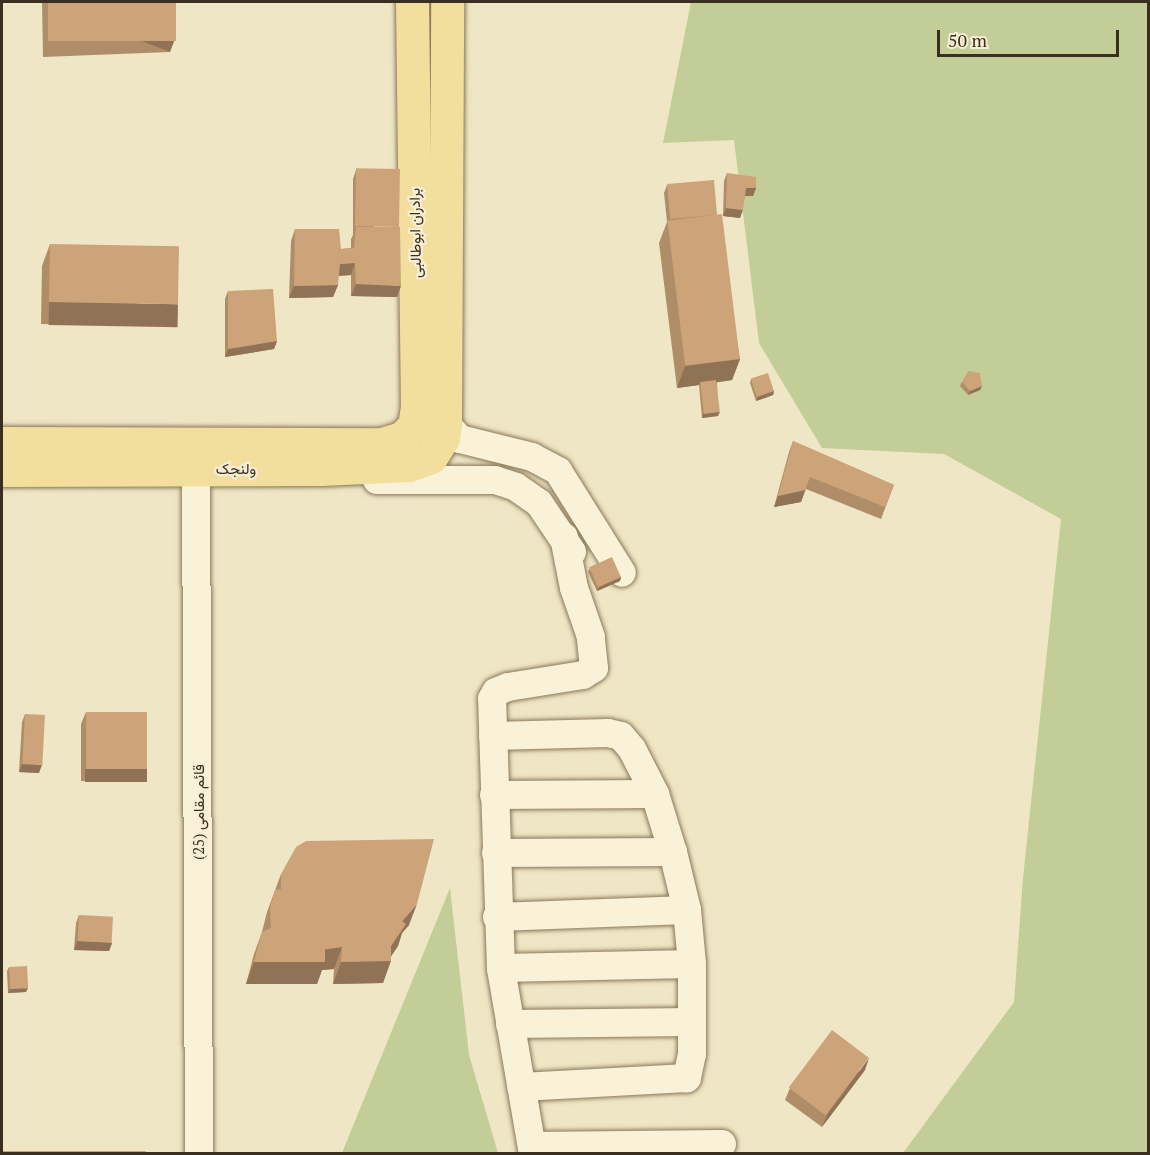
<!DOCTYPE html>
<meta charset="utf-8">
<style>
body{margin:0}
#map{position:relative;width:1150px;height:1155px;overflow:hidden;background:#efe6c5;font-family:"PT Serif",Vazirmatn,serif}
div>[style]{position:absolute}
.green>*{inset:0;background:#c3cd98}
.roads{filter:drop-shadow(0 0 2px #8a785b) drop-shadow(0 0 2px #8a785b)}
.minor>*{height:28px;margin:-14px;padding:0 14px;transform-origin:14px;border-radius:14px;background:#f9f2d8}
.major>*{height:33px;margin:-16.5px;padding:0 16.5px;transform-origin:16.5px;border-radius:16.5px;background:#f2de9d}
.wall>*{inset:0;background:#b08d69}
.shaded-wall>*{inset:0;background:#907355;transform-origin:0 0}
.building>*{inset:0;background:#cda47a;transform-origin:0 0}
span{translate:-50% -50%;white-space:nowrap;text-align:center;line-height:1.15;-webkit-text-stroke:4.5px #f6efd5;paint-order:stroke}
.street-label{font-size:15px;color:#3a2e1f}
.frame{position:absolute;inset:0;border:3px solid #3a2e1f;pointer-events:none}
.scale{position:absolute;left:937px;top:30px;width:182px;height:27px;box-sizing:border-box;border:3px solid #3a2e1f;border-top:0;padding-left:8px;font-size:18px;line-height:21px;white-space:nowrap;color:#3a2e1f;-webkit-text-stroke:4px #f6efd5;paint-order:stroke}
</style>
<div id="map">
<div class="green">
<i style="clip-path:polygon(691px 2px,1148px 2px,1148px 1153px,903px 1153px,1014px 1002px,1023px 878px,1061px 519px,944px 454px,822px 448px,759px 343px,734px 140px,663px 143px)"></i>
<i style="clip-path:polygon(450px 888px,469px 1055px,498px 1153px,342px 1153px)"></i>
</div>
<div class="roads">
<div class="minor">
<i style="left:445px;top:423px;width:22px;rotate:47deg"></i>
<i style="left:460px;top:439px;width:74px;rotate:14deg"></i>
<i style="left:532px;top:457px;width:30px;rotate:28deg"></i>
<i style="left:558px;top:471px;width:120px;rotate:57.9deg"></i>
<i style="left:196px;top:470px;width:684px;rotate:89.75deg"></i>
<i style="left:377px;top:480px;width:118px"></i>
<i style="left:495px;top:480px;width:22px;rotate:18deg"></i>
<i style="left:516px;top:487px;width:28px;rotate:35deg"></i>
<i style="left:539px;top:503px;width:59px;rotate:56deg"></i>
<i style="left:493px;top:736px;width:115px;rotate:-1.5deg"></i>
<i style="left:608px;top:733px;width:13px;rotate:13deg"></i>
<i style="left:621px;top:736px;width:17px;rotate:50deg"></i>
<i style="left:632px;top:749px;width:51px;rotate:62.9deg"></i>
<i style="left:655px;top:794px;width:61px;rotate:72.8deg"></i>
<i style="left:673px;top:852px;width:60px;rotate:76.4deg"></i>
<i style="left:687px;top:910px;width:54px;rotate:84.7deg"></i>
<i style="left:692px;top:964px;width:90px;rotate:90deg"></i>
<i style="left:692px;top:1054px;width:25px;rotate:102deg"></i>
<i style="left:687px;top:1078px;width:166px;rotate:176.9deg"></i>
<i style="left:494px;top:795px;width:161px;rotate:-0.4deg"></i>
<i style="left:496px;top:853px;width:177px;rotate:-0.3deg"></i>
<i style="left:497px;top:917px;width:190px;rotate:-2.1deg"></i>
<i style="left:501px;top:968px;width:191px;rotate:-1.2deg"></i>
<i style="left:510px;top:1024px;width:182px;rotate:-0.6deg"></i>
<i style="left:532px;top:1146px;width:190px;rotate:-0.6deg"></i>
<i style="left:533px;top:1154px;width:189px;rotate:-99.8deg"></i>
<i style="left:501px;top:968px;width:269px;rotate:-91.9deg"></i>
<i style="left:492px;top:699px;width:8px;rotate:-60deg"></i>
<i style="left:496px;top:692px;width:13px;rotate:-23deg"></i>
<i style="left:508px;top:687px;width:76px;rotate:-9.1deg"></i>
<i style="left:583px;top:675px;width:13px;rotate:-32deg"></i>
<i style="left:594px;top:668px;width:31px;rotate:-96deg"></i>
<i style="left:591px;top:637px;width:52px;rotate:-109.1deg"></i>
<i style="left:574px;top:588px;width:52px;rotate:-101.1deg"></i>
</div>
<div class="major">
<i style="left:2px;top:443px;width:380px;rotate:0.2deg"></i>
<i style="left:382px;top:444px;width:21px;rotate:-17deg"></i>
<i style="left:402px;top:438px;width:17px;rotate:-45deg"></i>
<i style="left:414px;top:426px;width:18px;rotate:-81deg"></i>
<i style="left:417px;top:408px;width:406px;rotate:-90.7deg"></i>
<i style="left:2px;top:470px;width:319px;rotate:-0.2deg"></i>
<i style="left:321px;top:469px;width:88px;rotate:-2.6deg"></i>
<i style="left:409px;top:465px;width:23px;rotate:-20deg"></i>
<i style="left:431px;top:457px;width:22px;rotate:-58deg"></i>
<i style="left:443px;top:438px;width:15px;rotate:-82deg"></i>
<i style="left:445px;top:423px;width:421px;rotate:-89.7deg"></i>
</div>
</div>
<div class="wall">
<i style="clip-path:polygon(42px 2px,176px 2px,176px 36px,170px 52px,43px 57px)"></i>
<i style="clip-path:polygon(356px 170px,397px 297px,351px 296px,351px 275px,338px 276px,338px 285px,333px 297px,289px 298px,291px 241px,295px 229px,341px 249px,351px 248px,351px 239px,353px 235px,353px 179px)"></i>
<i style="clip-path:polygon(727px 173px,756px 188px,753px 196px,745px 196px,740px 218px,723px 216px,724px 181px)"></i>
<i style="clip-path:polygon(667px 185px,717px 215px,740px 359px,732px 380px,717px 382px,718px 416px,702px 418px,699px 385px,677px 388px,659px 243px,667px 222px,664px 193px)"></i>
<i style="clip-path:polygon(50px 244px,170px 326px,41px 324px,42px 266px)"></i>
<i style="clip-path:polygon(228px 291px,277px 341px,274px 349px,225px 357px,225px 299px)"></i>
<i style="clip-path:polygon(751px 379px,774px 391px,773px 395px,756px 401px,750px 383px)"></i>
<i style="clip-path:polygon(962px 382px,982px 386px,980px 390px,968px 395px,960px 386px)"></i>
<i style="clip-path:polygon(793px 441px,894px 485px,881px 519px,806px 489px,801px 502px,774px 507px,789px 452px)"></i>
<i style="clip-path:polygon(590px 568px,621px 577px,620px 581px,597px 591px,588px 572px)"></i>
<i style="clip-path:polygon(86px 712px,143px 781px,81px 781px,81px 724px)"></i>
<i style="clip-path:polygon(25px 714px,39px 773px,19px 772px,22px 722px)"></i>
<i style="clip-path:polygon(281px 874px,409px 925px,402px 933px,398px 946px,391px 956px,383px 983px,333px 984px,334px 969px,322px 970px,317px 984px,246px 984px,254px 954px,262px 932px,267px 912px)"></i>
<i style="clip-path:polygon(79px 915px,112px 943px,109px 951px,74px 950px,76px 923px)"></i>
<i style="clip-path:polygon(9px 967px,26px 992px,8px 993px,7px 971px)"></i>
<i style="clip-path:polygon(865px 1070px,822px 1127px,785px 1100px,790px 1088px)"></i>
</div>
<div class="shaded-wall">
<i style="left:176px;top:36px;width:17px;height:128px;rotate:111deg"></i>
<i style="clip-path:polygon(746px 188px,756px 188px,753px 196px,743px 196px)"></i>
<i style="clip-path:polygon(726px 208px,743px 210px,740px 218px,723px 216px)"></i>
<i style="clip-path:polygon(355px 263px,351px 275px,335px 276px,340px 264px)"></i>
<i style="clip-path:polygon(356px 284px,401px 286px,397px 297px,351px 296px)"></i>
<i style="clip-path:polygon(338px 285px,333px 297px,289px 298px,294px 286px)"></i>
<i style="left:49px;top:302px;width:129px;height:23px;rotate:1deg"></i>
<i style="clip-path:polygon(277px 341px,274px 349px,225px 357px,228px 349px)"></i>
<i style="clip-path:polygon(740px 359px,732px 380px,700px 385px,700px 382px,699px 385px,677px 388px,685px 366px)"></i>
<i style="clip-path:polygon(982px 386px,980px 390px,968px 395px,970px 391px)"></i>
<i style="clip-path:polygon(774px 391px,773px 395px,756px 401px,758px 397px)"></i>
<i style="clip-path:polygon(720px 412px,718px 416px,702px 418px,703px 414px)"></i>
<i style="clip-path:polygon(805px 490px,801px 502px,774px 507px,778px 496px)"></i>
<i style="clip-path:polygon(621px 577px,620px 581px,597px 591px,599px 587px)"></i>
<i style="clip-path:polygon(22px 764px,42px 765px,39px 773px,19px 772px)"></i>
<i style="left:85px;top:769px;width:62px;height:13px"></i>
<i style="clip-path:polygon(417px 904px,409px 925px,402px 933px,398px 946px,388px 961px,391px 961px,383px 983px,333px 984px,341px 962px,402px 921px)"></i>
<i style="clip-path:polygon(77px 941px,112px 943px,109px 951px,74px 950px)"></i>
<i style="clip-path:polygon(342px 947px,334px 969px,322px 970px,317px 984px,246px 984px,254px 962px)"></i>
<i style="clip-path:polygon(28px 988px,26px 992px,8px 993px,10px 989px)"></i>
<i style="clip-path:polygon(869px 1058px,865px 1070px,822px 1127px,827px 1115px)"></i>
</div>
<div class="building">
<i style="left:48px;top:2px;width:128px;height:39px"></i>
<i style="left:400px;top:169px;width:58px;height:44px;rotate:91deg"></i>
<i style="clip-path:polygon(727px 173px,756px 177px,756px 188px,746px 188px,743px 210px,726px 208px)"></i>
<i style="left:714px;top:180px;width:35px;height:47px;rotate:85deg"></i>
<i style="left:722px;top:214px;width:146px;height:55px;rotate:83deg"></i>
<i style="clip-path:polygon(356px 227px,400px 227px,401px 286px,356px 284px,355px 263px,340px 264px,338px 285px,294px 286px,295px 229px,339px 229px,341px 249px,354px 248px)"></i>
<i style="left:50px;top:244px;width:129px;height:58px;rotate:1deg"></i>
<i style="clip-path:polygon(273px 289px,277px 341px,228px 349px,228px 291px)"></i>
<i style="clip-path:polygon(968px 371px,980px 373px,982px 386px,970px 391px,962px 382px)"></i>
<i style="left:768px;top:373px;width:19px;height:18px;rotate:72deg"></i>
<i style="left:716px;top:380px;width:32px;height:16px;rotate:83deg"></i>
<i style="clip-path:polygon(793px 441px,894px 485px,885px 507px,810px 477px,805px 490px,778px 496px)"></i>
<i style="left:612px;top:557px;width:22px;height:25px;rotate:66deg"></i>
<i style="left:86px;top:712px;width:61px;height:57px"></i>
<i style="left:25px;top:714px;width:20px;height:50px;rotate:3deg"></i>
<i style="clip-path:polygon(434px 839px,417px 904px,402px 921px,406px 924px,391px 946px,391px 961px,341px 962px,342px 947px,325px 949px,325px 962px,254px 962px,262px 932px,271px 928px,270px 908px,275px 890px,281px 889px,281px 874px,296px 847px,306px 841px)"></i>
<i style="left:79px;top:915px;width:34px;height:26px;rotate:3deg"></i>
<i style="left:27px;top:966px;width:22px;height:18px;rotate:87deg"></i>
<i style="left:832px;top:1030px;width:46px;height:72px;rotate:37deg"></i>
<i style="left:2px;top:1151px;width:144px;height:3px"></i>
</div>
<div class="street-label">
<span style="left:415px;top:233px;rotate:-91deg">برادران ابوطالبی</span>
<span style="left:236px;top:469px">ولنجک</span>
<span style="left:199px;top:812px;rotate:-90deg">قائم مقامی (25)</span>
</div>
<div class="frame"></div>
<div class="scale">50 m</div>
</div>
